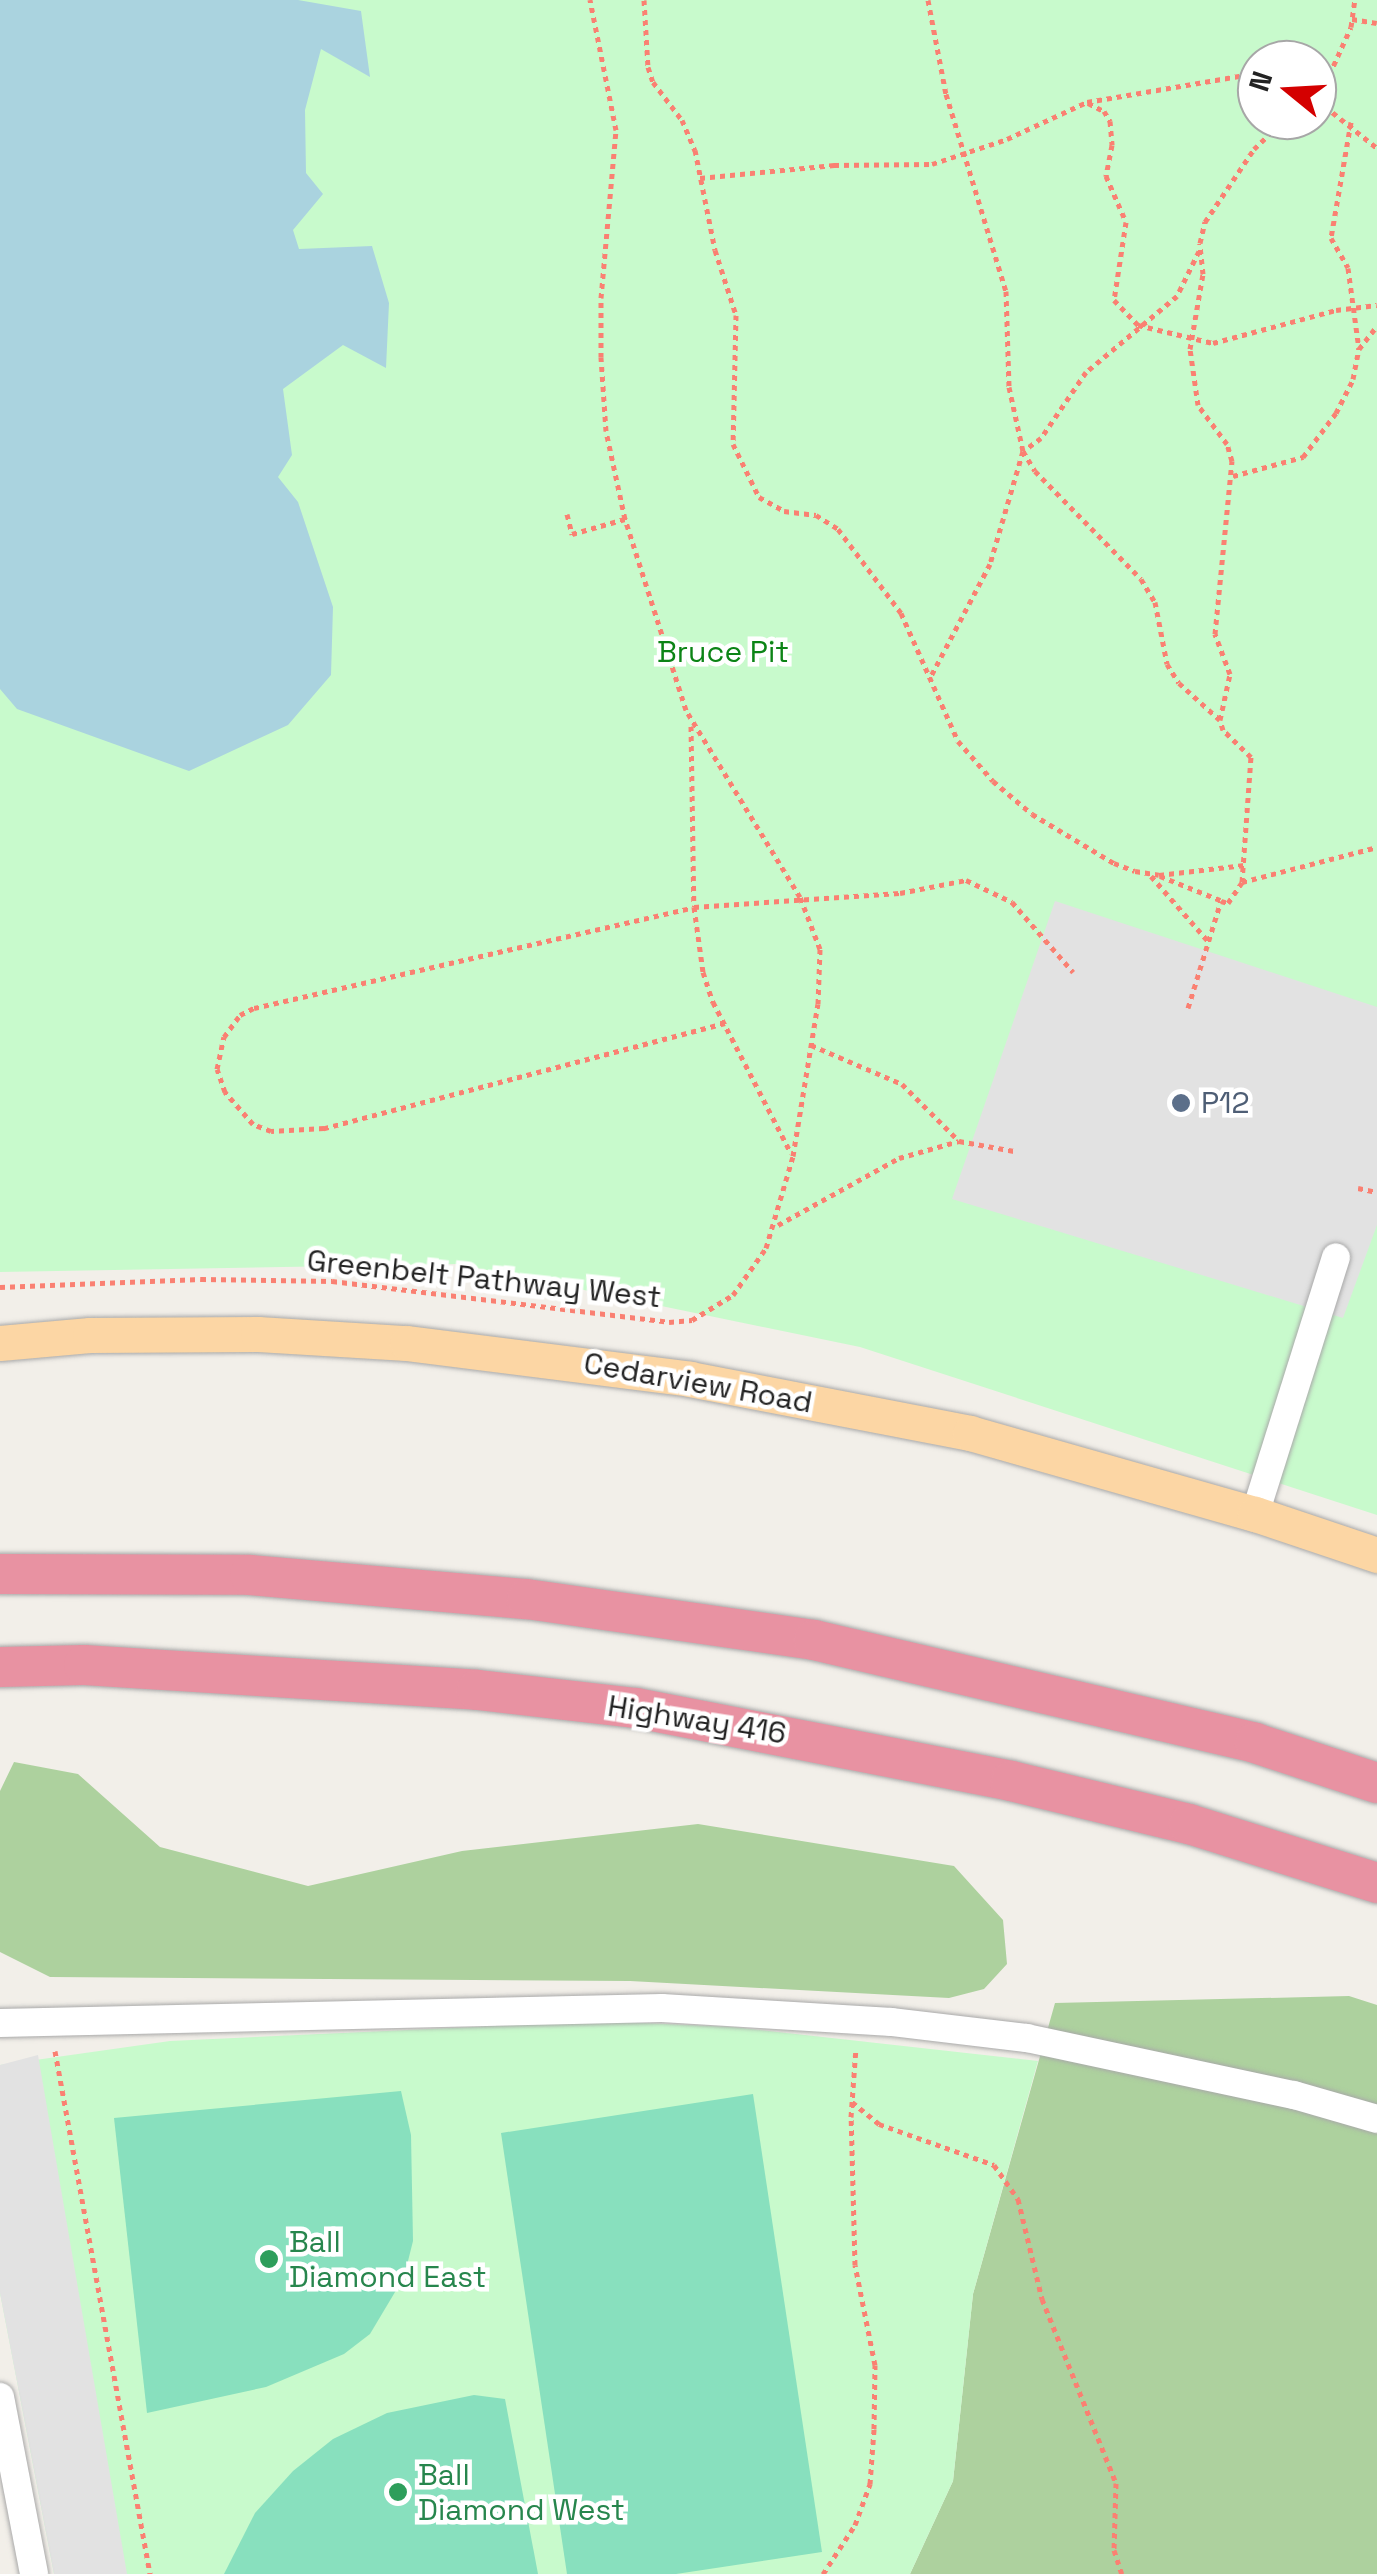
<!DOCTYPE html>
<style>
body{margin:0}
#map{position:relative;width:1377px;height:2574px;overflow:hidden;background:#f2efe9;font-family:"Space Grotesk",sans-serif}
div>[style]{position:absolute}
.forest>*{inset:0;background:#add19e}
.park>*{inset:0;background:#c8facc}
.pitch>*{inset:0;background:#88e0be}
.parking>*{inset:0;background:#e2e2e2}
.water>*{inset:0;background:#aad3df}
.path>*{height:5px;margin-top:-2.5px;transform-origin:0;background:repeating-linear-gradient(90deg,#fa8072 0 5px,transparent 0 10px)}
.roads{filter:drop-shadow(0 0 2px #a9a9a9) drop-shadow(0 0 2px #a9a9a9)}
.minor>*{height:28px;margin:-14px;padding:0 14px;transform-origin:14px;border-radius:14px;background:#fff}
.major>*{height:35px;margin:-17.5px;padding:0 17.5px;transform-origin:17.5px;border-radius:17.5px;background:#fcd6a4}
.highway>*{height:40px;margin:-20px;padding:0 20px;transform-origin:20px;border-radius:20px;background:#e892a2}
.dots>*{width:28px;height:28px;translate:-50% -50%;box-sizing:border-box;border:5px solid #fff;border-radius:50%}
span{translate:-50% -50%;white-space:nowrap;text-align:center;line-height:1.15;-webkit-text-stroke:9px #fff;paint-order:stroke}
.park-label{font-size:30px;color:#0c8416}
.service-label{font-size:30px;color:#4e5e75}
.left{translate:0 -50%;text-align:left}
.street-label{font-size:30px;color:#222}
.leisure-label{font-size:30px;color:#27864d}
.north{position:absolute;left:1237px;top:40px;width:100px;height:100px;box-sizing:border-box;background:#fff;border:2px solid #a7a7a7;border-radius:50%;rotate:288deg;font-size:28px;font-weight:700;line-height:40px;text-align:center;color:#222}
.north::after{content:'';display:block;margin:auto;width:35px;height:45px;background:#d40000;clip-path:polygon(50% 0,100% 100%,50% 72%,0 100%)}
</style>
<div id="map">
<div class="forest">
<i style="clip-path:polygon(14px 1762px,78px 1774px,160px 1847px,308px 1886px,462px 1851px,698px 1824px,954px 1866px,1003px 1920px,1007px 1964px,984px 1989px,949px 1998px,630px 1981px,50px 1977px,0 1952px,0 1791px)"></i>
<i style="clip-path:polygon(1349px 1996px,1377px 2005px,1377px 2574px,910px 2574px,953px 2481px,973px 2294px,1055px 2003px)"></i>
</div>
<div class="park">
<i style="clip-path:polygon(evenodd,0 0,1377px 0,1377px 1515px,860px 1347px,458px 1264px,0 1272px,0 0,1257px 60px,1317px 60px,1317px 120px,1257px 120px,1257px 60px)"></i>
<i style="clip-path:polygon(600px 2021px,733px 2027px,1038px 2061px,973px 2294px,953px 2481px,910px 2574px,54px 2574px,0 2293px,0 2065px,170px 2041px)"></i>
</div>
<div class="pitch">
<i style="clip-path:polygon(401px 2091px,411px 2135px,413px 2241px,404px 2277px,370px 2334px,344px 2354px,266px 2387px,147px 2413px,114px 2118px)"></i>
<i style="clip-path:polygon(753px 2094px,822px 2552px,676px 2574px,567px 2574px,501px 2133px)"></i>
<i style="clip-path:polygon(474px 2395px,505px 2399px,538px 2574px,224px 2574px,255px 2513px,293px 2471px,333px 2439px,387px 2413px)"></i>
</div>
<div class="parking">
<i style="clip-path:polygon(1055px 901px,1377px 1007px,1377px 1225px,1343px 1318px,952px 1199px)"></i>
<i style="clip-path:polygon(38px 2055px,127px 2574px,54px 2574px,0 2293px,0 2065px)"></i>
</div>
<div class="water">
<i style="clip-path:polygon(0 0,298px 0,361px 11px,370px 77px,321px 49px,305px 110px,306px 173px,323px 194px,293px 230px,299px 249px,372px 246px,389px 303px,386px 368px,343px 345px,283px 389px,292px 455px,278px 477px,298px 502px,333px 607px,331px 675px,288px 725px,189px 771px,17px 709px,0 689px)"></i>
</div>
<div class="path">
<i style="left:644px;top:0;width:67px;rotate:86.6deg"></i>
<i style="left:648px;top:67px;width:16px;rotate:72deg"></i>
<i style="left:653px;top:82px;width:48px;rotate:52.7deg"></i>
<i style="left:682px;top:120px;width:33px;rotate:67deg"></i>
<i style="left:695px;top:150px;width:102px;rotate:78.7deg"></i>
<i style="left:715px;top:250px;width:68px;rotate:72.1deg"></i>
<i style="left:736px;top:315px;width:129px;rotate:91.3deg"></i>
<i style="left:733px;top:444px;width:59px;rotate:63.9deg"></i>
<i style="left:759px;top:497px;width:29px;rotate:29deg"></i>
<i style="left:784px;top:511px;width:32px;rotate:7deg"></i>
<i style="left:816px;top:515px;width:26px;rotate:32deg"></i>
<i style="left:838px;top:529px;width:105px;rotate:53.1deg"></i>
<i style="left:901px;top:613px;width:140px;rotate:66deg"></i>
<i style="left:958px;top:741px;width:53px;rotate:48.8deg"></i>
<i style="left:993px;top:781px;width:51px;rotate:40.2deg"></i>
<i style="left:1032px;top:814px;width:96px;rotate:30.9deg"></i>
<i style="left:1114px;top:863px;width:22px;rotate:21deg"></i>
<i style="left:1135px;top:871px;width:24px;rotate:9deg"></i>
<i style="left:1159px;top:875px;width:86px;rotate:-6.7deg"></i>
<i style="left:928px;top:0;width:96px;rotate:79.2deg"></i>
<i style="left:946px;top:94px;width:206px;rotate:73.1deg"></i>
<i style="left:1006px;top:291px;width:96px;rotate:88.2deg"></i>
<i style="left:1009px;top:387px;width:66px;rotate:77.7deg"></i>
<i style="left:1023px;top:451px;width:118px;rotate:106.3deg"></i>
<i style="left:990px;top:564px;width:127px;rotate:117.8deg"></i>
<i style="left:1352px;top:19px;width:25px;rotate:9deg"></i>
<i style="left:1317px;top:100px;width:77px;rotate:38.7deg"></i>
<i style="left:1317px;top:102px;width:82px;rotate:-65.6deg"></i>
<i style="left:1351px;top:27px;width:27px;rotate:-82deg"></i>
<i style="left:1088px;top:103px;width:18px;rotate:27deg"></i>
<i style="left:1104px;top:111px;width:12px;rotate:59deg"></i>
<i style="left:1110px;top:121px;width:24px;rotate:85deg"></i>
<i style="left:1112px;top:145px;width:32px;rotate:101deg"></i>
<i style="left:1106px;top:176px;width:50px;rotate:66.5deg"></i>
<i style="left:1126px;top:222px;width:79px;rotate:98.7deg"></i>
<i style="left:1114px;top:300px;width:35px;rotate:46deg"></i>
<i style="left:1138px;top:325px;width:77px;rotate:13.5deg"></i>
<i style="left:1213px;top:343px;width:127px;rotate:-15deg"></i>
<i style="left:1336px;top:310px;width:41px;rotate:-7deg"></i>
<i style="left:1351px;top:122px;width:118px;rotate:99.8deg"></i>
<i style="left:1331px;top:238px;width:34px;rotate:60deg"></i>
<i style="left:1348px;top:268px;width:82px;rotate:82.3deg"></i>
<i style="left:1359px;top:349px;width:29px;rotate:-52deg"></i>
<i style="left:700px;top:178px;width:135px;rotate:-5.5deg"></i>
<i style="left:834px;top:165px;width:98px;rotate:-0.6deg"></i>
<i style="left:932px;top:164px;width:79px;rotate:-18.4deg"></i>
<i style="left:1007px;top:139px;width:88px;rotate:-24.8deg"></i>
<i style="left:1087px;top:102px;width:172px;rotate:-9.7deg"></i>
<i style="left:1199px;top:251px;width:50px;rotate:116.1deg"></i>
<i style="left:1177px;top:296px;width:119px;rotate:140.1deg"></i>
<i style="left:1086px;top:372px;width:80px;rotate:124.3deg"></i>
<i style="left:1041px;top:438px;width:22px;rotate:144deg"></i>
<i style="left:1023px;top:451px;width:23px;rotate:59deg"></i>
<i style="left:1035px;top:471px;width:151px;rotate:45.5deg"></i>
<i style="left:1141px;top:579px;width:27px;rotate:59deg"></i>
<i style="left:1155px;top:602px;width:63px;rotate:79deg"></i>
<i style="left:1167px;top:664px;width:22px;rotate:58deg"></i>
<i style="left:1179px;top:683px;width:55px;rotate:42.1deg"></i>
<i style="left:1233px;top:476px;width:73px;rotate:-15.2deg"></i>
<i style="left:1303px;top:457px;width:55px;rotate:-53.1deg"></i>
<i style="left:1336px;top:413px;width:38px;rotate:-63deg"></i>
<i style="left:1353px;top:379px;width:31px;rotate:-79deg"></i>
<i style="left:567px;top:514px;width:21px;rotate:76deg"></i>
<i style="left:572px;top:534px;width:55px;rotate:-15.8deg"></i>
<i style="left:691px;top:726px;width:181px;rotate:89.1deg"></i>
<i style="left:694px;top:907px;width:66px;rotate:82.1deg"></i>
<i style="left:703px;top:972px;width:32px;rotate:72deg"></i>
<i style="left:713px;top:1002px;width:170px;rotate:62.7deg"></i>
<i style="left:1151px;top:876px;width:86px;rotate:48.8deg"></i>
<i style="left:1160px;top:876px;width:65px;rotate:21.8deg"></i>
<i style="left:1242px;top:882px;width:125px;rotate:-85.9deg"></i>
<i style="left:1251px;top:757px;width:39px;rotate:-136deg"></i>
<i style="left:1223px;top:730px;width:10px;rotate:-107deg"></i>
<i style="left:1220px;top:720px;width:47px;rotate:-77.7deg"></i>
<i style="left:1230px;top:674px;width:43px;rotate:-110.6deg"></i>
<i style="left:1215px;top:634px;width:174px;rotate:-84.4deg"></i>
<i style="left:1232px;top:461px;width:18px;rotate:-106deg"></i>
<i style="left:1227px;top:444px;width:49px;rotate:-126.6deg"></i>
<i style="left:1198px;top:405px;width:57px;rotate:-98.1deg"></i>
<i style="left:1190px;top:349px;width:76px;rotate:-80.2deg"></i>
<i style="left:1203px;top:274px;width:31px;rotate:-96deg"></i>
<i style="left:1200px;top:243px;width:22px;rotate:-77deg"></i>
<i style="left:1205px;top:222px;width:88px;rotate:-56.1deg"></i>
<i style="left:1254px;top:149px;width:42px;rotate:-44deg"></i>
<i style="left:1188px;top:1008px;width:112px;rotate:-72.9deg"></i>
<i style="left:1221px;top:901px;width:7px;rotate:16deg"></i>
<i style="left:1228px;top:903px;width:25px;rotate:-56deg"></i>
<i style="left:1242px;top:882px;width:139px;rotate:-14.5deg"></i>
<i style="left:725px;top:1023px;width:415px;rotate:165.3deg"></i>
<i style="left:324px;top:1128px;width:53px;rotate:176.8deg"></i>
<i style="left:271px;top:1131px;width:19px;rotate:-159deg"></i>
<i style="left:253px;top:1124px;width:43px;rotate:-131.2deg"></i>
<i style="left:225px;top:1092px;width:24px;rotate:-109deg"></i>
<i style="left:217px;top:1069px;width:33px;rotate:-78deg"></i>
<i style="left:224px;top:1037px;width:27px;rotate:-54deg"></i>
<i style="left:240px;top:1015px;width:16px;rotate:-27deg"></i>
<i style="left:254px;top:1008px;width:451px;rotate:-12.9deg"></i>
<i style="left:694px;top:907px;width:206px;rotate:-3.9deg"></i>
<i style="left:900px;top:893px;width:67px;rotate:-11.1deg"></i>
<i style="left:966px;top:880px;width:51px;rotate:25.6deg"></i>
<i style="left:1012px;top:902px;width:93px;rotate:48.9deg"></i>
<i style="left:811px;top:1045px;width:99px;rotate:23.2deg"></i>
<i style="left:902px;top:1084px;width:81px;rotate:45deg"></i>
<i style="left:1358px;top:1188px;width:19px;rotate:12deg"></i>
<i style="left:778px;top:1225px;width:138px;rotate:-29deg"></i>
<i style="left:899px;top:1158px;width:62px;rotate:-15.8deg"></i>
<i style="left:959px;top:1141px;width:56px;rotate:10.3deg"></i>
<i style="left:0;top:1287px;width:201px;rotate:-2.3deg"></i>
<i style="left:201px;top:1279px;width:131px;rotate:0.9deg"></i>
<i style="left:332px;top:1281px;width:339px;rotate:6.9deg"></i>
<i style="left:669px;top:1322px;width:23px;rotate:-5deg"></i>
<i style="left:692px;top:1320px;width:48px;rotate:-31.4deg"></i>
<i style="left:733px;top:1295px;width:57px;rotate:-54.9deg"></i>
<i style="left:766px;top:1248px;width:96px;rotate:-73.6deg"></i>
<i style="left:793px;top:1156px;width:154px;rotate:-80.7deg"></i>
<i style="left:818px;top:1004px;width:55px;rotate:-87.9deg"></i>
<i style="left:820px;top:949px;width:56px;rotate:-111deg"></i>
<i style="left:800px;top:897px;width:219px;rotate:-121.4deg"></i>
<i style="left:686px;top:710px;width:201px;rotate:-107.7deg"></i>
<i style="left:625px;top:519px;width:90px;rotate:-102.2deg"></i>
<i style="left:606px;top:431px;width:74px;rotate:-93.9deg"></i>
<i style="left:601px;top:357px;width:59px;rotate:-90deg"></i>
<i style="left:601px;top:298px;width:169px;rotate:-84.9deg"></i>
<i style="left:616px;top:130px;width:133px;rotate:-101.3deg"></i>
<i style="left:55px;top:2051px;width:532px;rotate:79.7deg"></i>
<i style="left:852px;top:2102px;width:35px;rotate:39deg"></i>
<i style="left:879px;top:2124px;width:122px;rotate:19.6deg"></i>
<i style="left:994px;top:2165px;width:42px;rotate:54.8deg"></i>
<i style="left:1018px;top:2199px;width:103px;rotate:76.5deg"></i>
<i style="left:1042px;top:2299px;width:198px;rotate:68.1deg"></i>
<i style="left:1116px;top:2483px;width:67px;rotate:91.7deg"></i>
<i style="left:1114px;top:2550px;width:25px;rotate:72deg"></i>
<i style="left:823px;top:2574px;width:59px;rotate:-56.9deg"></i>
<i style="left:855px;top:2525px;width:44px;rotate:-69.9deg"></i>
<i style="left:870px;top:2484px;width:55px;rotate:-85.8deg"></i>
<i style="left:874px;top:2429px;width:64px;rotate:-89.1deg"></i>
<i style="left:875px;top:2365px;width:102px;rotate:-101.3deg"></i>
<i style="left:855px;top:2265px;width:148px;rotate:-91.5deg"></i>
<i style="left:851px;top:2117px;width:69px;rotate:-85.9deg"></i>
</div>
<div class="roads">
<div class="minor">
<i style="left:1255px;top:1514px;width:269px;rotate:-72.5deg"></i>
<i style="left:0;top:2023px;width:662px;rotate:-1.3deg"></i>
<i style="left:662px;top:2008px;width:230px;rotate:3.5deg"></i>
<i style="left:892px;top:2022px;width:136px;rotate:6.8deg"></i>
<i style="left:1027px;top:2038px;width:273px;rotate:12.1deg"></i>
<i style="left:1294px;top:2095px;width:86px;rotate:16.1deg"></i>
<i style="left:0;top:2397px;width:180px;rotate:79.1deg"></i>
</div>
<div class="major">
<i style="left:0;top:1343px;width:90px;rotate:-5.1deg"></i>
<i style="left:90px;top:1335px;width:168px;rotate:-0.3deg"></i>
<i style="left:258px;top:1334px;width:149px;rotate:3.5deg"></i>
<i style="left:407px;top:1343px;width:285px;rotate:7.2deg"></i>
<i style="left:690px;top:1379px;width:285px;rotate:10.9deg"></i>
<i style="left:970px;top:1433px;width:296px;rotate:15.9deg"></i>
<i style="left:1255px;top:1514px;width:129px;rotate:18.6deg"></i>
</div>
<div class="highway">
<i style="left:0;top:1574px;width:250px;rotate:0.2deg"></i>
<i style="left:250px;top:1575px;width:278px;rotate:5deg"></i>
<i style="left:527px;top:1599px;width:290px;rotate:8.1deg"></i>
<i style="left:814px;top:1640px;width:453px;rotate:13.1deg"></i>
<i style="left:1255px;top:1743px;width:128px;rotate:18.2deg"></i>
<i style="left:0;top:1667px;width:84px;rotate:-1.4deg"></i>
<i style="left:84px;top:1665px;width:394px;rotate:3.6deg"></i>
<i style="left:477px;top:1690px;width:160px;rotate:6.5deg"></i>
<i style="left:636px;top:1708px;width:382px;rotate:11deg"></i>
<i style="left:1011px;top:1781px;width:183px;rotate:13.6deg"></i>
<i style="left:1189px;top:1824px;width:197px;rotate:17.4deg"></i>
</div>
</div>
<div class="dots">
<i style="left:1181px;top:1103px;background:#5c6f8a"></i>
<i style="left:269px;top:2259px;background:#2e9e5b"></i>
<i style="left:398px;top:2492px;background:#2e9e5b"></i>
</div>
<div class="park-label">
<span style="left:723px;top:652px">Bruce Pit</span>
</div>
<div class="service-label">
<span class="left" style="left:1201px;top:1103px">P12</span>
</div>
<div class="street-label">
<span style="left:484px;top:1279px;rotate:6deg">Greenbelt Pathway West</span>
<span style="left:698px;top:1383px;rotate:10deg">Cedarview Road</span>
<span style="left:697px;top:1720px;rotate:9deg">Highway 416</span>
</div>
<div class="leisure-label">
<span class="left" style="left:289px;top:2259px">Ball<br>Diamond East</span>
<span class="left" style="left:418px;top:2492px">Ball<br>Diamond West</span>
</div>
<div class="north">N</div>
</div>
